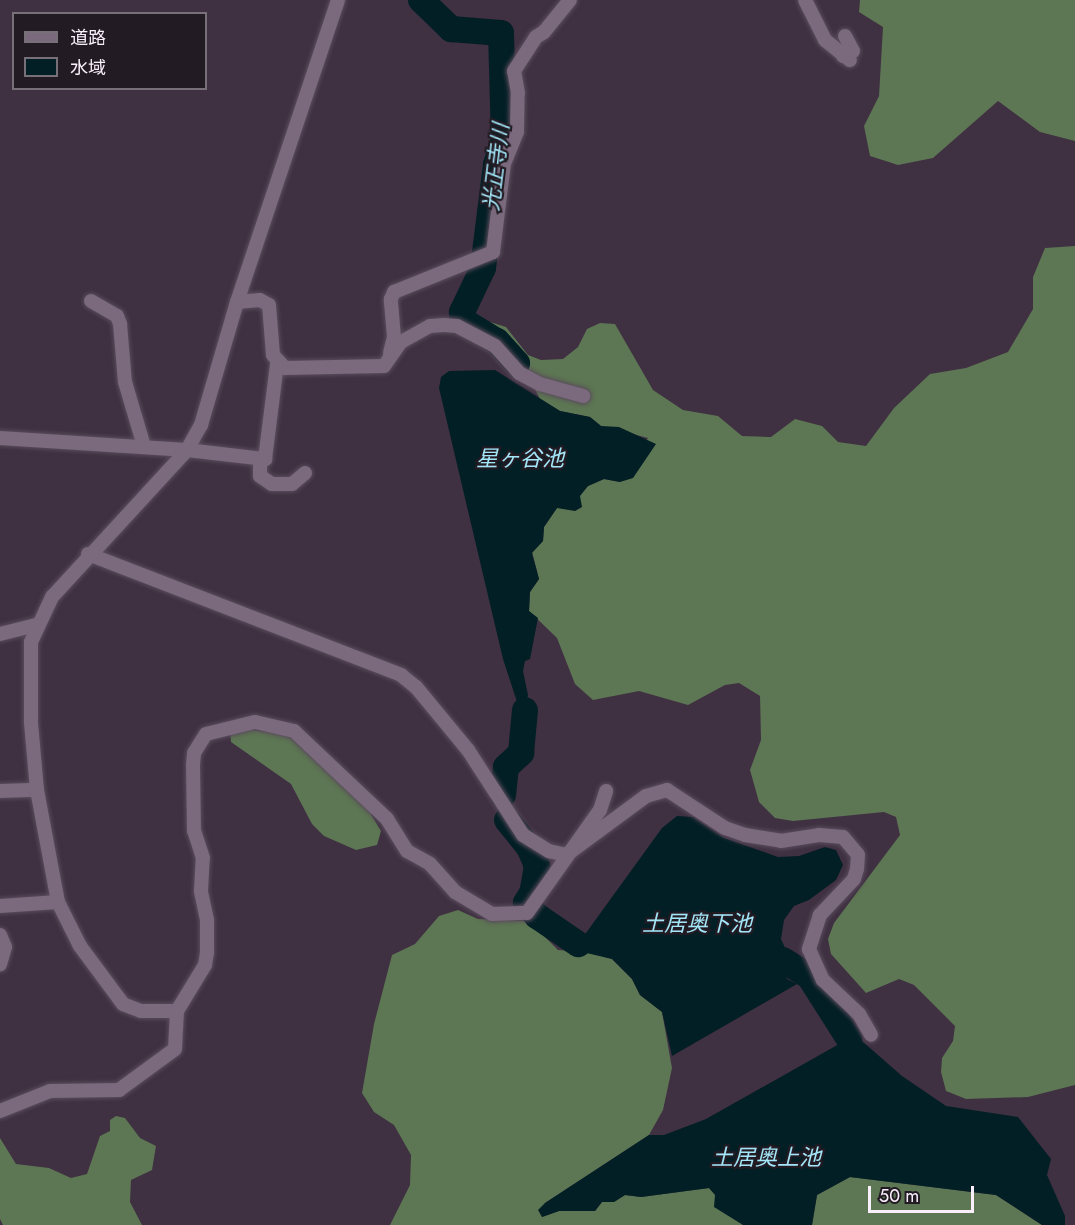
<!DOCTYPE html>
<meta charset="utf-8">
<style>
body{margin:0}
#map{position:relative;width:1075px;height:1225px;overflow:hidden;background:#3f3042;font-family:Jost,"Noto Sans JP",sans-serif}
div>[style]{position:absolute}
.forest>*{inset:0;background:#5d7653}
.water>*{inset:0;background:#031f26}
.river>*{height:26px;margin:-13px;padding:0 13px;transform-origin:13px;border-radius:13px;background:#031f26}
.roads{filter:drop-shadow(0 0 2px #594c5b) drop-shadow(0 0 2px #594c5b)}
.street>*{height:14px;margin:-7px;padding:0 7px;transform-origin:7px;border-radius:7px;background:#7b697e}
span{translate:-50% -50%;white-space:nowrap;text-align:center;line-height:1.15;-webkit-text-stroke:4.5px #221b23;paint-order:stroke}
.water-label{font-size:22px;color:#a2e6f8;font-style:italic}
.legend{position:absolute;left:12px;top:12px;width:195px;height:78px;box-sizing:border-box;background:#221b23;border:2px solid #787079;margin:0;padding:8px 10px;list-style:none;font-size:18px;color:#f9effb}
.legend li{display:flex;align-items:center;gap:12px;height:30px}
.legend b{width:30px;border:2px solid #787079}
.scale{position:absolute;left:868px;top:1186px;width:106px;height:27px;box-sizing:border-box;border:3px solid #f9effb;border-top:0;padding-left:8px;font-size:18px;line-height:21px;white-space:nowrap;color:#f9effb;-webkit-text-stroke:4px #221b23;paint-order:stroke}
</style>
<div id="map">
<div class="forest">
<i style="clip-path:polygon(860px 0,1075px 0,1075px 141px,1040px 132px,998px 101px,933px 158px,898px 165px,870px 156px,864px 126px,879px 96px,883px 27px,859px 12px)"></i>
<i style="clip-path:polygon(1075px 246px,1075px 1085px,1028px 1097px,966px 1099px,946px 1091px,941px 1072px,942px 1058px,953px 1041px,955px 1026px,914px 985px,899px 979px,866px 993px,831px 954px,828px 939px,834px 923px,900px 835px,896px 817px,884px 812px,793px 821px,775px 818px,759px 802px,750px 770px,761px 740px,760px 696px,739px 683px,725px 685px,688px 705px,639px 691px,593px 700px,575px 684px,557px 638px,529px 611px,530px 592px,539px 579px,532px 552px,543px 541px,544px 527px,557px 508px,564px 508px,588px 486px,604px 479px,620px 482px,648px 438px,601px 426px,590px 417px,560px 411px,540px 399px,517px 355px,486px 330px,490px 322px,506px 327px,528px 355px,541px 360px,563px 359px,578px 347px,587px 329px,600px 323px,615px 324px,653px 390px,683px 410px,718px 416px,742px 436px,771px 437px,795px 419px,822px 426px,838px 442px,866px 446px,894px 408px,930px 374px,966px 368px,1008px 352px,1033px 309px,1033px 277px,1045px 248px)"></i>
<i style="clip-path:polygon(241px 728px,285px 735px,304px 746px,366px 806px,381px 831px,377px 845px,356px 850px,324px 836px,312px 824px,291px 784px,231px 742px,230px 732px)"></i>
<i style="clip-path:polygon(458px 910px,478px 919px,529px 921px,558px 950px,589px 952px,612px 959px,632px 979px,640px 995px,662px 1012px,672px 1068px,663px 1110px,649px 1135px,545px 1203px,542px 1217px,559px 1211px,595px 1211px,602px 1202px,614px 1202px,625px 1195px,641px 1197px,709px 1188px,743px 1225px,390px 1225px,410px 1185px,411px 1155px,394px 1125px,374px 1112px,362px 1093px,374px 1024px,392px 955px,415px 944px,439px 916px)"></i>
<i style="clip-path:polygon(116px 1116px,125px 1118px,140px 1138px,156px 1146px,152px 1170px,131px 1180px,130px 1202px,142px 1225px,3px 1225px,0 1219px,0 1138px,16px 1164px,49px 1168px,71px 1178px,87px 1174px,100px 1136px,110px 1131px,110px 1120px)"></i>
<i style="clip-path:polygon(850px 1177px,996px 1195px,1042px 1225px,812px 1225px,817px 1195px)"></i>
</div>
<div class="water">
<i style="clip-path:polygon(495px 370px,560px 411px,590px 417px,601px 426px,619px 427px,656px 444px,633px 478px,620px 482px,604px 479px,588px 486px,580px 496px,582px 507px,575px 511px,557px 508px,544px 527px,543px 541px,532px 553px,539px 579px,530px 592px,529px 611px,538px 618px,530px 659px,525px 661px,523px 671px,528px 695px,525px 710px,518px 705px,503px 659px,439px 388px,441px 377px,449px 371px)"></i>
<i style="clip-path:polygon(677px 816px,693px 817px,724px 838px,778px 857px,799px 856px,825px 847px,836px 850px,843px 865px,836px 880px,809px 900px,794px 906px,784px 920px,781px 939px,786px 950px,784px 971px,787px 979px,797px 984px,672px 1056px,662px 1012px,640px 995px,632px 979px,612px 959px,578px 951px,578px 944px,662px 828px)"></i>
<i style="clip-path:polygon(855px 1035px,902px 1076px,946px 1106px,1018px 1117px,1051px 1159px,1047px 1175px,1065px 1216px,1065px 1225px,1042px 1225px,996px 1195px,850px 1177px,817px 1195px,812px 1225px,743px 1225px,714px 1207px,715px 1195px,709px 1188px,641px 1197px,625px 1195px,614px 1202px,602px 1202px,595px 1211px,559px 1211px,542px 1217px,538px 1210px,545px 1203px,649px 1135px,664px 1135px,706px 1119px)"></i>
</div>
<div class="river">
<i style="left:421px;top:0;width:42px;rotate:44deg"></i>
<i style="left:451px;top:29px;width:50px;rotate:4.6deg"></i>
<i style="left:501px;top:33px;width:107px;rotate:88.4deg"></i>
<i style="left:504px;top:140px;width:26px;rotate:108deg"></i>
<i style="left:496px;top:165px;width:104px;rotate:97.2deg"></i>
<i style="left:483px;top:268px;width:49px;rotate:115.5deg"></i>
<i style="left:462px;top:312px;width:10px;rotate:73deg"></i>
<i style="left:465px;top:322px;width:37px;rotate:31deg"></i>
<i style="left:497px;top:341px;width:30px;rotate:48deg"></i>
<i style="left:503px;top:795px;width:28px;rotate:-84deg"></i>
<i style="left:506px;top:767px;width:21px;rotate:-43deg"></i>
<i style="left:521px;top:753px;width:43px;rotate:-84.7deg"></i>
<i style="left:507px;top:820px;width:35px;rotate:51deg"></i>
<i style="left:529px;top:847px;width:21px;rotate:67deg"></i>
<i style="left:537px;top:866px;width:27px;rotate:100deg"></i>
<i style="left:532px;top:893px;width:12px;rotate:121deg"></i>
<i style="left:526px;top:903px;width:17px;rotate:50deg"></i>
<i style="left:537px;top:916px;width:50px;rotate:34.3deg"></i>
<i style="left:783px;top:960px;width:31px;rotate:32deg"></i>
<i style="left:809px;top:976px;width:75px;rotate:57.6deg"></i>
</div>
<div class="roads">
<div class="street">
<i style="left:805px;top:0;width:45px;rotate:63.4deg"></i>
<i style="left:825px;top:40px;width:32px;rotate:39deg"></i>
<i style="left:843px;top:56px;width:11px;rotate:-27deg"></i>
<i style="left:853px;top:51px;width:17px;rotate:-118deg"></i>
<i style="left:91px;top:301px;width:30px;rotate:30deg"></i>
<i style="left:117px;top:316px;width:9px;rotate:69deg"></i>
<i style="left:120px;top:324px;width:58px;rotate:85.1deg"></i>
<i style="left:125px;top:382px;width:67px;rotate:73.5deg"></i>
<i style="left:237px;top:302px;width:23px;rotate:-5deg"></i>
<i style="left:260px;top:300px;width:10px;rotate:29deg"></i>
<i style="left:269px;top:305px;width:50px;rotate:85.4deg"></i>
<i style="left:273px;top:355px;width:18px;rotate:47deg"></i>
<i style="left:285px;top:368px;width:99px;rotate:-1.2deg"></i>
<i style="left:384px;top:366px;width:29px;rotate:-55deg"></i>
<i style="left:401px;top:342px;width:33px;rotate:-29deg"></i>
<i style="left:430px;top:326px;width:14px;rotate:-4deg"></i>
<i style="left:444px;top:325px;width:13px;rotate:4deg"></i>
<i style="left:457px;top:326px;width:43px;rotate:27.8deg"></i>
<i style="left:495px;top:346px;width:36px;rotate:48deg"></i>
<i style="left:519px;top:373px;width:24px;rotate:28deg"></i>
<i style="left:540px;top:384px;width:45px;rotate:15.6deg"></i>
<i style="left:390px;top:353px;width:16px;rotate:-76deg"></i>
<i style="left:394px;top:337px;width:38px;rotate:-95deg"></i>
<i style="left:391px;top:299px;width:8px;rotate:-67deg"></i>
<i style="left:394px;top:292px;width:107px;rotate:-22deg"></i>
<i style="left:493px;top:252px;width:89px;rotate:-82.9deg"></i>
<i style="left:504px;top:164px;width:35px;rotate:-68deg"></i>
<i style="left:517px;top:132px;width:39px;rotate:-89deg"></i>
<i style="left:518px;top:93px;width:22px;rotate:-100deg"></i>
<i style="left:514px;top:71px;width:40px;rotate:-57.1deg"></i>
<i style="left:536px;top:37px;width:9px;rotate:-32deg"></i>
<i style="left:544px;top:32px;width:41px;rotate:-50.9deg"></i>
<i style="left:0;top:438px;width:187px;rotate:3.7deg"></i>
<i style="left:187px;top:450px;width:79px;rotate:6.6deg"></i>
<i style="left:265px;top:459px;width:96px;rotate:-82.8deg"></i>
<i style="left:260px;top:460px;width:16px;rotate:90deg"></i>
<i style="left:260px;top:476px;width:14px;rotate:34deg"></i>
<i style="left:272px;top:484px;width:20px"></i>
<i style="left:292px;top:484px;width:17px;rotate:-40deg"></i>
<i style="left:88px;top:554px;width:336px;rotate:21.1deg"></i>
<i style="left:401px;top:675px;width:19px;rotate:39deg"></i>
<i style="left:416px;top:687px;width:82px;rotate:50.5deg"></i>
<i style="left:468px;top:750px;width:101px;rotate:57.1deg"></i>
<i style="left:523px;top:835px;width:31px;rotate:32deg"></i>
<i style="left:549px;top:851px;width:17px;rotate:13deg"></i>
<i style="left:566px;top:855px;width:99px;rotate:-36.4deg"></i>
<i style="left:646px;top:796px;width:22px;rotate:-16deg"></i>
<i style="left:667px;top:790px;width:69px;rotate:33.2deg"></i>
<i style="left:725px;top:828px;width:21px;rotate:19deg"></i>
<i style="left:745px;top:835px;width:36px;rotate:9deg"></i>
<i style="left:781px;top:841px;width:38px;rotate:-9deg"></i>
<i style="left:819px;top:835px;width:24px;rotate:5deg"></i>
<i style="left:843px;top:837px;width:23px;rotate:50deg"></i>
<i style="left:858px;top:855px;width:14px;rotate:94deg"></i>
<i style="left:857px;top:869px;width:10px;rotate:107deg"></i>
<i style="left:854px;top:879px;width:50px;rotate:133.4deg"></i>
<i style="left:820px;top:915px;width:36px;rotate:108deg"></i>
<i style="left:809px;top:949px;width:34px;rotate:66deg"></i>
<i style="left:823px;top:980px;width:50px;rotate:43.4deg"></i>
<i style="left:859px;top:1014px;width:24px;rotate:60deg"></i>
<i style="left:0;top:634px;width:38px;rotate:-14deg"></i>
<i style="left:0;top:791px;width:37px;rotate:-2deg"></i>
<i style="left:0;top:906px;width:58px;rotate:-3.9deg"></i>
<i style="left:0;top:935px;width:13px;rotate:67deg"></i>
<i style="left:5px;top:947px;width:18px;rotate:106deg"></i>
<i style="left:177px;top:1011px;width:36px;rotate:180deg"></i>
<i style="left:141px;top:1011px;width:19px;rotate:-159deg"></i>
<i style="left:123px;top:1004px;width:72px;rotate:-126.6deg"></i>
<i style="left:80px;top:946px;width:49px;rotate:-116.6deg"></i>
<i style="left:58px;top:902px;width:114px;rotate:-100.6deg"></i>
<i style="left:37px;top:790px;width:67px;rotate:-95.1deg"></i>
<i style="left:31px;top:723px;width:81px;rotate:-90deg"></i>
<i style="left:31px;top:642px;width:50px;rotate:-65deg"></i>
<i style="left:52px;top:597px;width:200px;rotate:-47.4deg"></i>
<i style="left:187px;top:450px;width:29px;rotate:-61deg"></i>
<i style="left:201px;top:425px;width:128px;rotate:-73.7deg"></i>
<i style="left:237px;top:302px;width:318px;rotate:-71.5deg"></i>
<i style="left:0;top:1111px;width:54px;rotate:-21.8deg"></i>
<i style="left:50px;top:1091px;width:69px;rotate:-0.8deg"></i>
<i style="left:119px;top:1090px;width:69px;rotate:-36.2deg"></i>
<i style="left:175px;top:1049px;width:38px;rotate:-87deg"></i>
<i style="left:177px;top:1011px;width:54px;rotate:-58.7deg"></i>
<i style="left:205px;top:965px;width:12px;rotate:-81deg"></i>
<i style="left:207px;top:953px;width:33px;rotate:-90deg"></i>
<i style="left:207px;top:920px;width:30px;rotate:-102deg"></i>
<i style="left:201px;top:891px;width:33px;rotate:-87deg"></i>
<i style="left:203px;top:858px;width:28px;rotate:-108deg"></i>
<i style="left:194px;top:831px;width:66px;rotate:-90.9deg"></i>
<i style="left:193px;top:765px;width:12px;rotate:-85deg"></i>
<i style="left:194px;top:753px;width:22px;rotate:-58deg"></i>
<i style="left:206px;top:734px;width:50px;rotate:-13.8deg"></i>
<i style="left:255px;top:722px;width:40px;rotate:13deg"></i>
<i style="left:294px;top:731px;width:128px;rotate:43.4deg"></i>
<i style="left:387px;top:819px;width:38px;rotate:58deg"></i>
<i style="left:407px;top:851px;width:26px;rotate:29deg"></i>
<i style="left:430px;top:864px;width:38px;rotate:48deg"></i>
<i style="left:455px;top:892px;width:43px;rotate:30.7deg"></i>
<i style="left:492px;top:914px;width:35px;rotate:-2deg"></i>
<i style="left:527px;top:913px;width:126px;rotate:-54.7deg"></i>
<i style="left:600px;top:810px;width:20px;rotate:-72deg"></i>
</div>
</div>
<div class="water-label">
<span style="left:496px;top:167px;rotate:-83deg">光正寺川</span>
<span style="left:520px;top:459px">星ヶ谷池</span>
<span style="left:697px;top:924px">土居奥下池</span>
<span style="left:766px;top:1158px">土居奥上池</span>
</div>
<ul class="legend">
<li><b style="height:8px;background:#7b697e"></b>道路</li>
<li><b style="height:16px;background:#031f26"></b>水域</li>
</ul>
<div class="scale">50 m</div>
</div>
